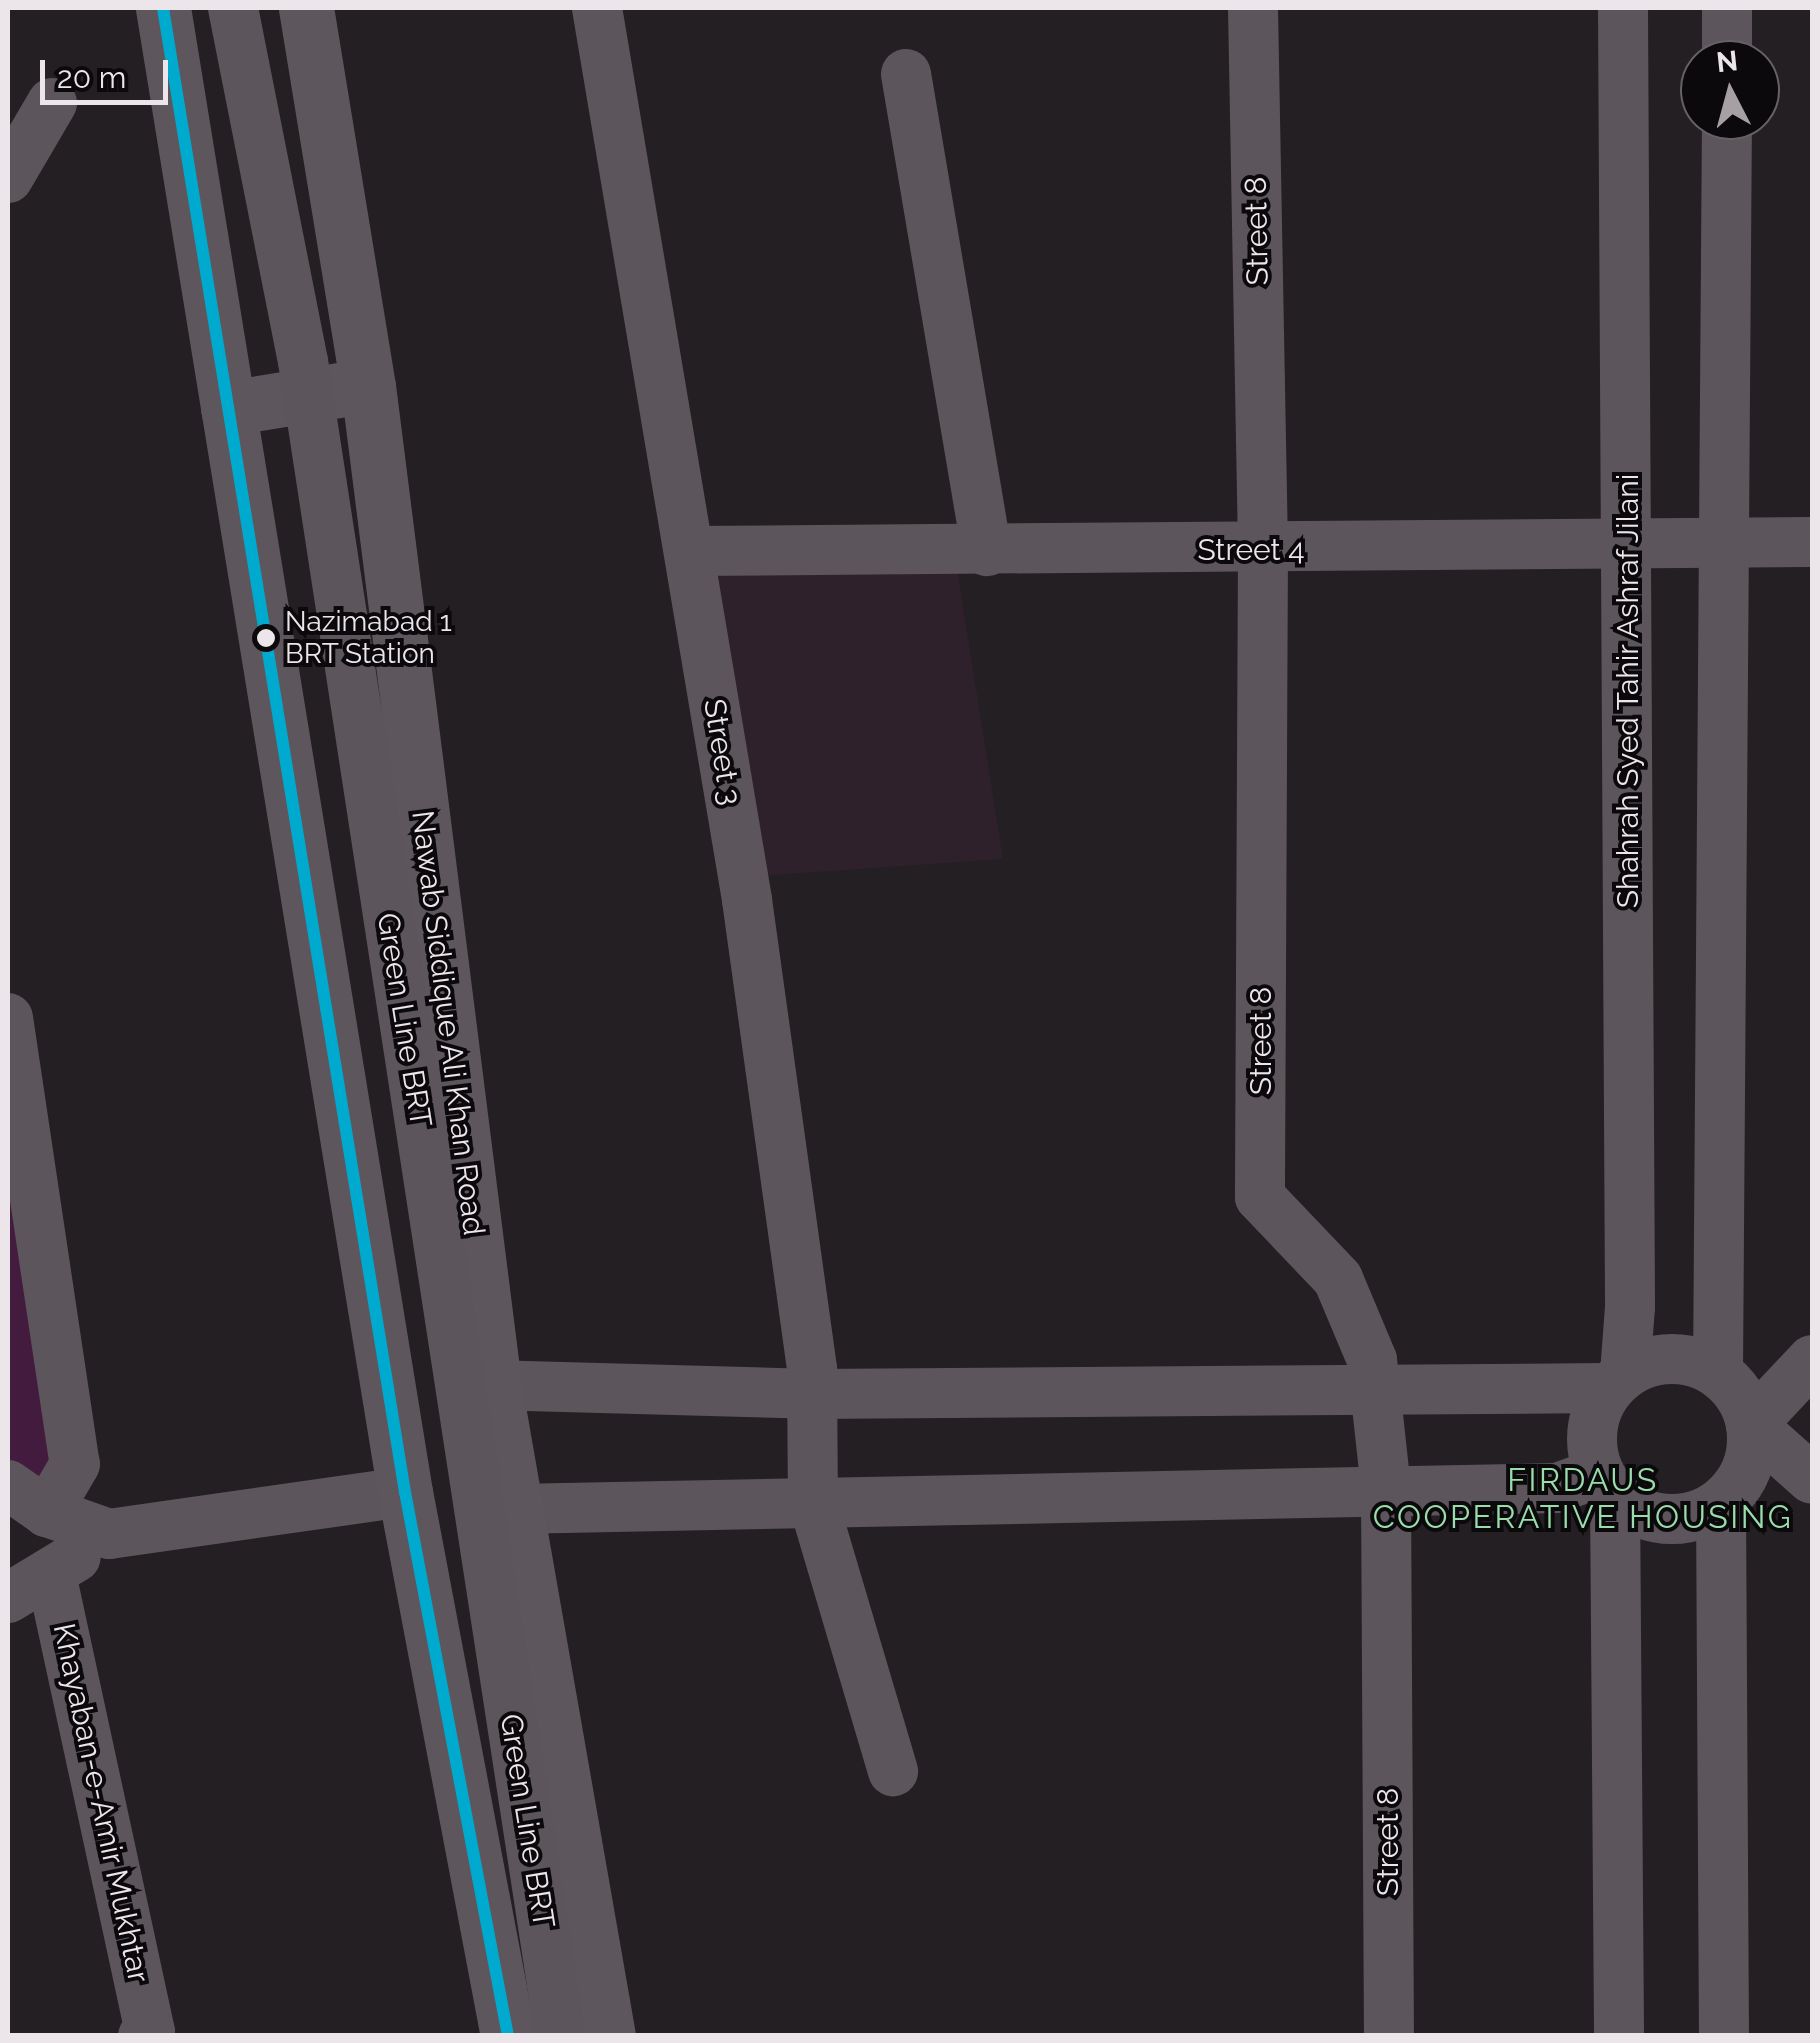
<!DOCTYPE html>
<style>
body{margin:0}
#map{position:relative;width:1820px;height:2043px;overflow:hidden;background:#241f23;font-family:Raleway,sans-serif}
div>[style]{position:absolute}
.built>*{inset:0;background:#2e212c}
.green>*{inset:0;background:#431b3f}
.minor>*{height:50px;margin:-25px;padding:0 25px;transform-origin:25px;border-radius:25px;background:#5c555b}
.minor>.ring{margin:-25px;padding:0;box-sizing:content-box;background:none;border:50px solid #5c555b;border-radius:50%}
.major>*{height:55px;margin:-27.5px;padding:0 27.5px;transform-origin:27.5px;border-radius:27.5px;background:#5e565d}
.minor-bridge>*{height:50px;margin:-25px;padding:0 25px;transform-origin:25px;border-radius:25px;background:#5c555b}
.bus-1>*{height:12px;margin:-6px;padding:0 6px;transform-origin:6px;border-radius:6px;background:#00a9ce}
.dots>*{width:28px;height:28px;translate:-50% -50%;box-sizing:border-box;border:5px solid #0c090c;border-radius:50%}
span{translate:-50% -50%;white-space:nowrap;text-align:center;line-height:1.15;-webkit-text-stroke:8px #0c090c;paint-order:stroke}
.bus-label{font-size:28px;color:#ece6eb}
.left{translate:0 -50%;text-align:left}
.street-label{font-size:30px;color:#ece6eb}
.neighbourhood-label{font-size:32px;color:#98ddaa;letter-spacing:2.5px}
.frame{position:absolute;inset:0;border:10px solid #ece6eb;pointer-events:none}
.north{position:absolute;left:1680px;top:40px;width:100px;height:100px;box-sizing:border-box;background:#0c090c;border:2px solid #666165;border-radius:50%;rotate:354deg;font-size:28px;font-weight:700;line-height:40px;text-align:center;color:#ece6eb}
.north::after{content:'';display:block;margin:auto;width:35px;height:45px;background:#a6a0a5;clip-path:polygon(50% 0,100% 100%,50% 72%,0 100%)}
.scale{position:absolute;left:40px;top:60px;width:128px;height:45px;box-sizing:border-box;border:5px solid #ece6eb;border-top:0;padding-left:12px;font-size:30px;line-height:35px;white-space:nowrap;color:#ece6eb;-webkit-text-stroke:8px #0c090c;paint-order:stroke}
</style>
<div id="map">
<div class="built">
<i style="clip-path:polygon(954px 550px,1003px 859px,743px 877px,689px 551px)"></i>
</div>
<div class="green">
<i style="clip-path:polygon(8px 1018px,75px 1464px,47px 1512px,8px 1485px)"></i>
</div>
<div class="minor">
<i style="left:597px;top:8px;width:905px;rotate:80.45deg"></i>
<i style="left:747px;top:900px;width:473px;rotate:82.1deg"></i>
<i style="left:812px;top:1369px;width:132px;rotate:89.6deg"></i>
<i style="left:813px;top:1501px;width:282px;rotate:73.5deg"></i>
<i style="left:1253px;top:8px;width:541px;rotate:88.94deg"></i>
<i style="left:1263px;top:549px;width:648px;rotate:90.27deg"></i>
<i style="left:1260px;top:1197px;width:113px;rotate:46.4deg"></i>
<i style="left:1338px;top:1279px;width:88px;rotate:67.2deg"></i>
<i style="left:1372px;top:1360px;width:130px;rotate:83.8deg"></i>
<i style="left:1386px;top:1489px;width:547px;rotate:89.69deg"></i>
<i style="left:1623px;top:8px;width:1299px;rotate:89.69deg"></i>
<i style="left:1630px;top:1307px;width:67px;rotate:94.3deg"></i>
<i style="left:1727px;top:8px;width:52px;rotate:90deg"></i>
<i style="left:906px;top:74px;width:484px;rotate:80.4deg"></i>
<i style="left:8px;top:178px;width:87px;rotate:-59.6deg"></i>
<i style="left:689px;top:551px;width:1123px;rotate:-0.46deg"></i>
<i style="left:8px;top:1018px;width:451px;rotate:81.5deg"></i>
<i style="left:75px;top:1464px;width:56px;rotate:120.3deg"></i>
<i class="ring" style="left:1592px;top:1359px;width:110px;height:110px"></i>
<i style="left:1812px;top:1360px;width:89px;rotate:133.2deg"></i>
<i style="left:1751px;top:1425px;width:81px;rotate:41.5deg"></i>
<i style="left:1718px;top:1373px;width:1253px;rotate:-89.59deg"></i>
<i style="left:494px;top:1385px;width:318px;rotate:1.6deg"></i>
<i style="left:812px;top:1394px;width:798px;rotate:-0.43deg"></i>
<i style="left:8px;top:1485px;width:47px;rotate:34.7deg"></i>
<i style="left:47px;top:1512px;width:66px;rotate:19.5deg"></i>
<i style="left:109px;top:1534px;width:299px;rotate:-8.1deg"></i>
<i style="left:1615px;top:1497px;width:539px;rotate:89.57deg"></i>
<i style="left:1721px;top:1503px;width:533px;rotate:89.68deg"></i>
<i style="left:514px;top:1509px;width:1043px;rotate:-1.15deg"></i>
<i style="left:1557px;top:1488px;width:45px;rotate:-19.7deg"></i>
<i style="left:51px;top:1574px;width:469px;rotate:77.8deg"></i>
<i style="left:150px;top:2032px;width:8px;rotate:150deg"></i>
<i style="left:8px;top:1598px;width:79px;rotate:-31.1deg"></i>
</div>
<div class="major">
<i style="left:163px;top:8px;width:1504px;rotate:80.74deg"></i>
<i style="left:405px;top:1492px;width:554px;rotate:79.28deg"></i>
<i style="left:306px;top:8px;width:383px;rotate:80.7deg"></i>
<i style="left:368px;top:386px;width:1007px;rotate:82.81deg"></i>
<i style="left:494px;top:1385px;width:661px;rotate:80.07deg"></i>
<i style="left:228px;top:408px;width:132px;rotate:-9.2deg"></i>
</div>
<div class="minor-bridge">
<i style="left:233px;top:8px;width:360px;rotate:78.8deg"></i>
<i style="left:303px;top:361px;width:1695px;rotate:81.28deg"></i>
</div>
<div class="bus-1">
<i style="left:163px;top:8px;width:1504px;rotate:80.74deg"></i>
<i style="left:405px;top:1492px;width:554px;rotate:79.28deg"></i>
</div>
<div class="dots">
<i style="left:266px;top:638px;background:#ece6eb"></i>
</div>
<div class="bus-label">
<span class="left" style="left:285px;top:638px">Nazimabad 1<br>BRT Station</span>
</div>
<div class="street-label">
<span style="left:1257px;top:231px;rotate:-91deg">Street 8</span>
<span style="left:1251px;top:550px">Street 4</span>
<span style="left:1628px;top:691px;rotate:-90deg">Shahrah Syed Tahir Ashraf Jilani</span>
<span style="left:722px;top:752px;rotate:81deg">Street 3</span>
<span style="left:404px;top:1020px;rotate:81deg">Green Line BRT</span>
<span style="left:448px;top:1023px;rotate:83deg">Nawab Siddique Ali Khan Road</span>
<span style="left:1261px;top:1041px;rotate:-90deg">Street 8</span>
<span style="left:101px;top:1803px;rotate:78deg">Khayaban-e-Amir Mukhtar</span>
<span style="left:527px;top:1821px;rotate:81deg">Green Line BRT</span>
<span style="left:1388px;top:1842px;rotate:-90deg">Street 8</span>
</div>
<div class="neighbourhood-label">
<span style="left:1583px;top:1499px">FIRDAUS<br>COOPERATIVE HOUSING</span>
</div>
<div class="frame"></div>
<div class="north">N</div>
<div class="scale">20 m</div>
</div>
